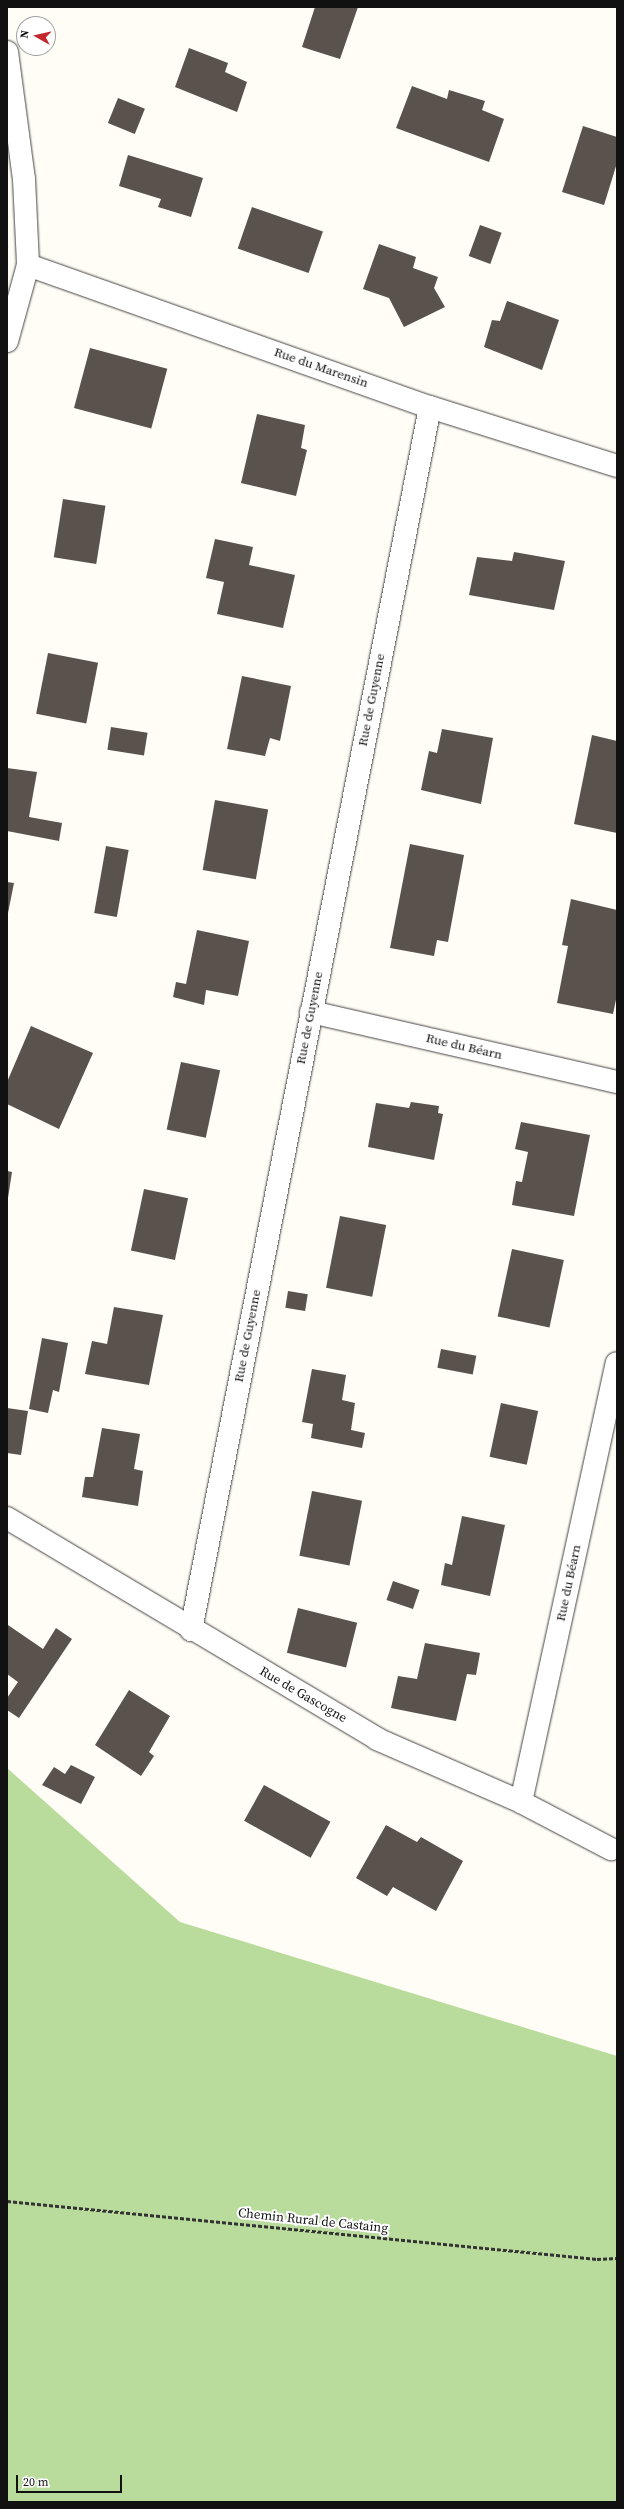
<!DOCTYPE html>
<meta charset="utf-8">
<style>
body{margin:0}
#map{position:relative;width:624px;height:2509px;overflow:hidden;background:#fffdf5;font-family:"Source Serif 4",serif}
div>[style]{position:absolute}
.forest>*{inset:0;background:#b9dc9c}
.building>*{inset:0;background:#5a524d;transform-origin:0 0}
.path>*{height:2.5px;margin-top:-1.25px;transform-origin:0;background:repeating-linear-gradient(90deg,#333 0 4px,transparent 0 6px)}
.roads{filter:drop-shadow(0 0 1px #444) drop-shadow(0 0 1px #444)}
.minor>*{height:22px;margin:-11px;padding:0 11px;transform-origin:11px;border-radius:11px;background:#fff}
span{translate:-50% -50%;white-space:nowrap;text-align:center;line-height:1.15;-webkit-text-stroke:4px #fff;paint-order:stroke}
.street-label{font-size:13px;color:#111}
.frame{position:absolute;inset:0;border:8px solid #111;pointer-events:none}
.north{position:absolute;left:16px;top:16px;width:40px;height:40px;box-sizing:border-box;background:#fff;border:1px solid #a0a0a0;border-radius:50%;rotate:278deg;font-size:11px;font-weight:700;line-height:16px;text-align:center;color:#111}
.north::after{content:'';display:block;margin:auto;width:14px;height:18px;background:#c4262e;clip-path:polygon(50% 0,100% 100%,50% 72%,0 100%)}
.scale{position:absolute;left:16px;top:2475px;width:106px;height:18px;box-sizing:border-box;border:2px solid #111;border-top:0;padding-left:5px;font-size:12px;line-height:14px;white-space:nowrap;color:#111;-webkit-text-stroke:3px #fff;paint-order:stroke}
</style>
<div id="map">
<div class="forest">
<i style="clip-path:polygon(7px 1768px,180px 1922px,617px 2056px,617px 2502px,7px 2502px)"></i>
</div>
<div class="building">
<i style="clip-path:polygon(315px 7px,358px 7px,340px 59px,302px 47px)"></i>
<i style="clip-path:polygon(189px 48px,228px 63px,225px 72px,247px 82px,237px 112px,175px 87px)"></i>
<i style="clip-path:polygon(412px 86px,447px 99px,449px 90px,485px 101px,482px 110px,504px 119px,489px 162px,396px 128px)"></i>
<i style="left:118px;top:98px;width:29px;height:27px;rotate:22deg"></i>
<i style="clip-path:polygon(583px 126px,617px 137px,617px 163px,604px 205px,562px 192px)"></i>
<i style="clip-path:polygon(128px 155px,203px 178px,191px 217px,158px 207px,161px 199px,119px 186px)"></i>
<i style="left:252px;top:207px;width:75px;height:44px;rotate:19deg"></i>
<i style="left:480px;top:225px;width:23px;height:33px;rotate:20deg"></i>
<i style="clip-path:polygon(379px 244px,416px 257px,413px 268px,438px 277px,434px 288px,445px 307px,404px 327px,389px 298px,363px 289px)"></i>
<i style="clip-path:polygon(507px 301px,559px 320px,542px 370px,484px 347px,492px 320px,500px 321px)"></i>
<i style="left:90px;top:348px;width:80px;height:62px;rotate:15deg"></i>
<i style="clip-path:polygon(257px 414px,305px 425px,301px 448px,307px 450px,296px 496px,241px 483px)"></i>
<i style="left:63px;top:499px;width:43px;height:59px;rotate:9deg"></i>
<i style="clip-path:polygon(215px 539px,253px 547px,249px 565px,295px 575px,283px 628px,217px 614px,224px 582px,206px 578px)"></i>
<i style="clip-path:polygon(514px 552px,565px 561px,554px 610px,469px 595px,477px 557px,512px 561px)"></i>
<i style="left:48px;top:653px;width:51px;height:62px;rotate:11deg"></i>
<i style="clip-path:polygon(242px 676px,291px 686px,280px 741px,270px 738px,265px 756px,227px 749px)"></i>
<i style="left:111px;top:727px;width:37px;height:23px;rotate:9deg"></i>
<i style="clip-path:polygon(442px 729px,493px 738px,481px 804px,421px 790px,429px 751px,437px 753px)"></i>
<i style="clip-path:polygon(592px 735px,617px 741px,617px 833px,574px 824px)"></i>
<i style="clip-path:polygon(7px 768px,37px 772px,29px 817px,62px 823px,59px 841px,7px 831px)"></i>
<i style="left:215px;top:800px;width:54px;height:71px;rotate:10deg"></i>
<i style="clip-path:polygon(410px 844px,464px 855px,448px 942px,437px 940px,434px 956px,390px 948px)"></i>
<i style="left:106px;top:846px;width:23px;height:68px;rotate:10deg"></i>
<i style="clip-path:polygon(7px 882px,14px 883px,8px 913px,7px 913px)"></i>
<i style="clip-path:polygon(571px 899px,617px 910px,617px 995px,613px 1014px,557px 1003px,568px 946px,562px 945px)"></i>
<i style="clip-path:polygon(197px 930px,249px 941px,238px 996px,206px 990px,204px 1005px,173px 997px,176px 982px,186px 984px)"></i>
<i style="clip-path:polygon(31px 1026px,93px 1053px,59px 1129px,7px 1104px,7px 1082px)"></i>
<i style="left:181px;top:1062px;width:40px;height:69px;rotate:12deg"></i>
<i style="clip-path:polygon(411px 1102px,439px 1106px,438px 1113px,443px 1114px,434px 1160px,368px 1147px,376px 1103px,409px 1108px)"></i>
<i style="clip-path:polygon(521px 1122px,590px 1135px,574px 1216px,512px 1205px,516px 1181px,522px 1182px,528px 1152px,515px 1149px)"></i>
<i style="clip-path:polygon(7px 1171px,12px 1172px,8px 1198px,7px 1198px)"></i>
<i style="left:144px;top:1189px;width:45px;height:63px;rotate:12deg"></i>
<i style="left:340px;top:1216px;width:47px;height:73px;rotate:11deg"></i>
<i style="left:512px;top:1249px;width:53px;height:69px;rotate:12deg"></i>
<i style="left:288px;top:1291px;width:20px;height:17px;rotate:9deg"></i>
<i style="clip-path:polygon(114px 1307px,163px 1315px,149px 1385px,85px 1374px,92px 1341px,107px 1344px)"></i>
<i style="clip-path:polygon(42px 1338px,68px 1343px,59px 1392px,53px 1390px,48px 1413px,29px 1409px)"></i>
<i style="left:441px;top:1349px;width:36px;height:19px;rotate:11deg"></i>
<i style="clip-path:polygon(312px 1369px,346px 1375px,342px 1400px,355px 1403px,351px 1430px,365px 1433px,362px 1448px,311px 1438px,313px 1424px,302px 1422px)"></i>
<i style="left:501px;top:1403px;width:38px;height:55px;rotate:12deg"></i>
<i style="clip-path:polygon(7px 1408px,28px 1411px,21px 1455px,7px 1453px)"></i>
<i style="clip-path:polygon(102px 1428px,140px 1434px,134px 1469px,143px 1471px,138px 1506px,82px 1497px,85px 1477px,93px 1477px)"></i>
<i style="left:312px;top:1491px;width:51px;height:66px;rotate:11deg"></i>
<i style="clip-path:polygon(462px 1516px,505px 1525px,490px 1596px,441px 1585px,445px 1563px,452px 1565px)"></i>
<i style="left:393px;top:1581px;width:28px;height:20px;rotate:19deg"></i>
<i style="left:298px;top:1608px;width:61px;height:46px;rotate:14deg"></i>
<i style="clip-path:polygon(8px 1625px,43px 1649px,56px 1628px,72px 1639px,19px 1718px,7px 1710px,7px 1698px,18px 1682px,7px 1674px)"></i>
<i style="clip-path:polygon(425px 1643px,480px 1653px,476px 1675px,467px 1674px,456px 1721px,391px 1708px,398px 1676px,417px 1679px)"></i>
<i style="clip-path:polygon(129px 1690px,170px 1716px,149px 1752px,154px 1756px,141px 1776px,95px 1745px)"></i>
<i style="clip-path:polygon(71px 1765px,95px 1777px,81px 1804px,42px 1785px,54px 1767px,65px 1774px)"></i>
<i style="left:264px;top:1785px;width:76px;height:41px;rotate:29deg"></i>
<i style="clip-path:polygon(386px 1825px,417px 1842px,421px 1837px,463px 1861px,436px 1911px,393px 1887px,387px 1896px,356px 1878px)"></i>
</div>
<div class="path">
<i style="left:7px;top:2201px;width:593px;rotate:5.61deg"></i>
<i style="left:597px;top:2259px;width:20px;rotate:-3deg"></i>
</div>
<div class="roads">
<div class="minor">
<i style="left:7px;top:52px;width:128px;rotate:82.4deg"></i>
<i style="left:24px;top:179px;width:86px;rotate:87.3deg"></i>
<i style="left:28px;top:265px;width:79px;rotate:105.4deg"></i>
<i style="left:28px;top:265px;width:426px;rotate:19.5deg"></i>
<i style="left:430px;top:407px;width:196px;rotate:17.5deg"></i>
<i style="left:311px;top:1012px;width:314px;rotate:12.9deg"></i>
<i style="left:7px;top:1518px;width:431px;rotate:30.8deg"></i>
<i style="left:377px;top:1739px;width:157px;rotate:23.6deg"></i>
<i style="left:521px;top:1802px;width:102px;rotate:27.6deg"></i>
<i style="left:191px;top:1630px;width:1246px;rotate:-78.94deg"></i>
<i style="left:521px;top:1802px;width:449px;rotate:-77.7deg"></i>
</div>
</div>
<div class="street-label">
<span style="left:321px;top:368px;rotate:19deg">Rue du Marensin</span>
<span style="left:372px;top:700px;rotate:-79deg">Rue de Guyenne</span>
<span style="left:310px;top:1018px;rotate:-79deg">Rue de Guyenne</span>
<span style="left:464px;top:1047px;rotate:13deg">Rue du Béarn</span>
<span style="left:248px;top:1336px;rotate:-79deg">Rue de Guyenne</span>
<span style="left:569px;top:1583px;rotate:-78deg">Rue du Béarn</span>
<span style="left:303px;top:1695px;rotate:30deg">Rue de Gascogne</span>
<span style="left:313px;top:2221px;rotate:6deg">Chemin Rural de Castaing</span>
</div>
<div class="frame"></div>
<div class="north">N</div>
<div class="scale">20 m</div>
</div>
